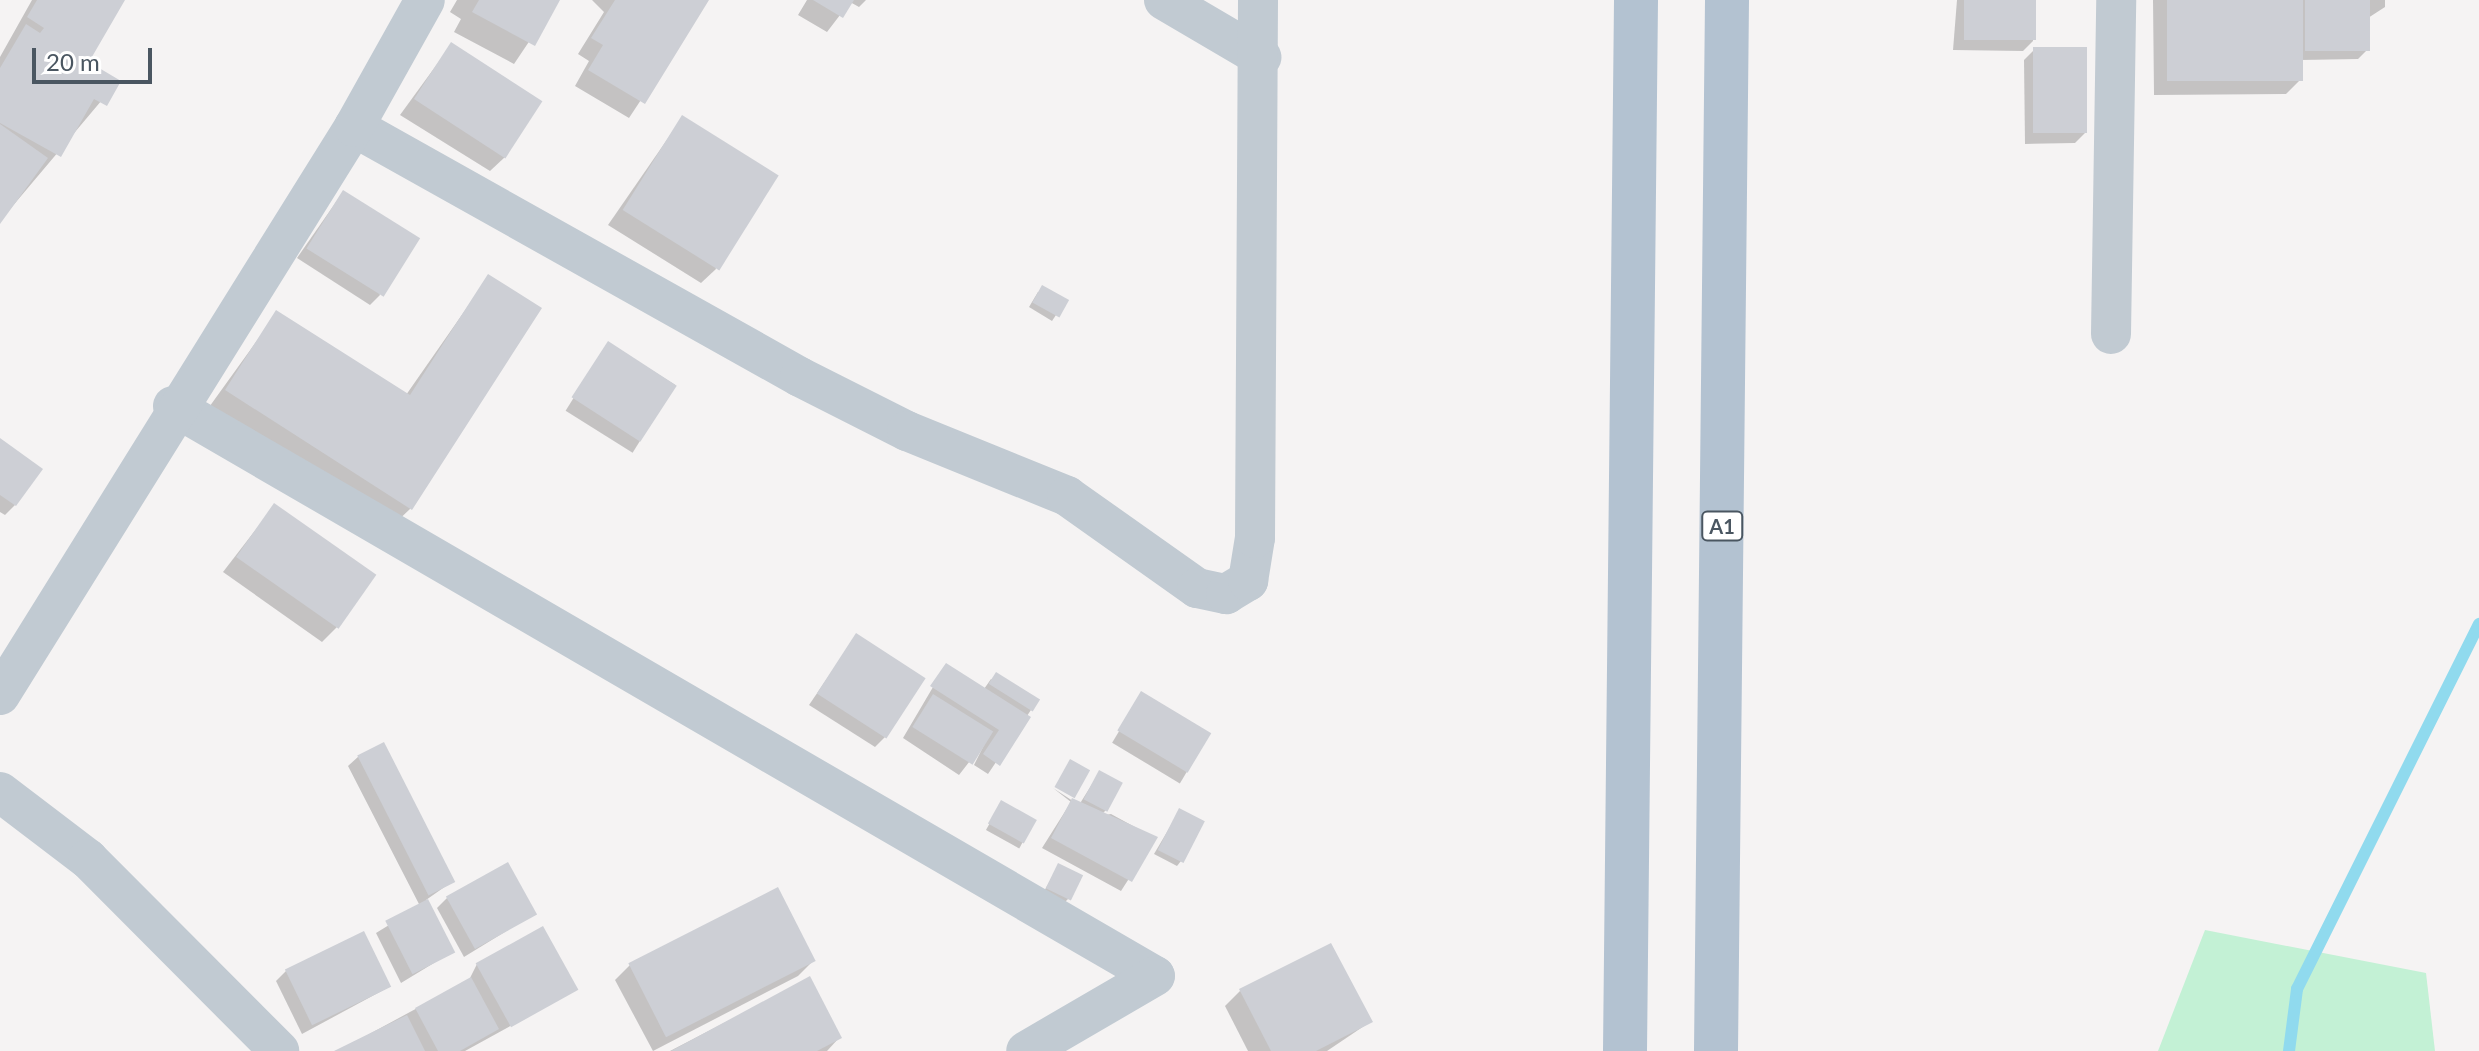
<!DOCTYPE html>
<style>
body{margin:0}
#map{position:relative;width:2479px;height:1051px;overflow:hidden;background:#f5f3f3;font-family:Lato,sans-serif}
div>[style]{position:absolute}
.green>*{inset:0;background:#c3f1d5}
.shadow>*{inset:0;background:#0003;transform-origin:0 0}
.stream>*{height:12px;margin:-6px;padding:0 6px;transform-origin:6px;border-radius:6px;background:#90daee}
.building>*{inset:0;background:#cdcfd5;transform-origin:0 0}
.minor>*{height:40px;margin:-20px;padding:0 20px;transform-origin:20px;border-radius:20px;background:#c1cad2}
.primary>*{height:44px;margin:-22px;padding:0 22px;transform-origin:22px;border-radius:22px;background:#b3c2d1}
span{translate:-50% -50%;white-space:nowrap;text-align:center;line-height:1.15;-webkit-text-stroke:7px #fff;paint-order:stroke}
.shield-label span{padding:2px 6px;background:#fff;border:2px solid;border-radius:6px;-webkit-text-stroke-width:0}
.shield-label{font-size:20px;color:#4a5661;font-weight:700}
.scale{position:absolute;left:32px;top:48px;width:120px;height:36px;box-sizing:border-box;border:4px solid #4a5661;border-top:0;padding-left:10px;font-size:24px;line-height:28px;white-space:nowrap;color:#4a5661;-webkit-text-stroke:6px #fff;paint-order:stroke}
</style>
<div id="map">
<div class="green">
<i style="clip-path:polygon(2205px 930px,2426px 973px,2435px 1051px,2158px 1051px)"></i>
</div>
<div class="shadow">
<i style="clip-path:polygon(32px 0,123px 0,86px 63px,118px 81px,0 221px,0 57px)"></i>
<i style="clip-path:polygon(457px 0,557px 0,514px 64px,454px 32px,461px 19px,450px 12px)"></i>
<i style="clip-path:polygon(592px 0,707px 0,629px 118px,575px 86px,589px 61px,578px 54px,604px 12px)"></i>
<i style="clip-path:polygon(807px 0,866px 0,859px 7px,850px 2px,827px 32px,798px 15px)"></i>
<i style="clip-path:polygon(2034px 0,2033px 41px,2023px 51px,1953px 50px,1957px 0)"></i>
<i style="clip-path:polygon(2153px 0,2385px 0,2385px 7px,2368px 18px,2368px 49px,2358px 59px,2301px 60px,2301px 79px,2286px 94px,2154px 95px)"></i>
<i style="clip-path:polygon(451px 45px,505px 157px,490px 171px,400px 115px)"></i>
<i style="clip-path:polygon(2034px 50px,2085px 133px,2075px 143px,2025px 144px,2024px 60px)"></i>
<i style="clip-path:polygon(682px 118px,716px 269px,701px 283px,608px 225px)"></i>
<i style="clip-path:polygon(343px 192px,380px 295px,370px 305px,297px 258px)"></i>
<i style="clip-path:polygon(489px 276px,410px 509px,391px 527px,207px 410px,277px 313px,406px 395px)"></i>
<i style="clip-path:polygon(1038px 292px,1066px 300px,1052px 321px,1029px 307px)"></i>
<i style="left:608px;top:343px;width:79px;height:80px;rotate:32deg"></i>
<i style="clip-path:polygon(0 441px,15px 505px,5px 515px,0 512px)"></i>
<i style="clip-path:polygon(274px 506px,337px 627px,322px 642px,223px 572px)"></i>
<i style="clip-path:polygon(856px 636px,885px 737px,875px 747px,809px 705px)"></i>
<i style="clip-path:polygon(946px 665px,984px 689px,991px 679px,1037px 701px,988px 774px,974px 765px,987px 739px,959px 775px,903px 738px)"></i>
<i style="left:1142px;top:693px;width:79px;height:58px;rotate:31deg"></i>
<i style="clip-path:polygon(359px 756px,453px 881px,426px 900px,452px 952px,401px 983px,376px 933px,420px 906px,348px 766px)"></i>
<i style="clip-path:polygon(1099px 773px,1106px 810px,1100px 816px,1111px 814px,1155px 838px,1121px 891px,1042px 848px,1071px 802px,1053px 788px,1079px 805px)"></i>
<i style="left:1001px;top:803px;width:38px;height:31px;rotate:29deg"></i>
<i style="clip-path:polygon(1180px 810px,1181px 861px,1177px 866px,1154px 854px)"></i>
<i style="clip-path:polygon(1059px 865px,1069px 898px,1064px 903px,1043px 893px)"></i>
<i style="clip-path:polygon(447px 898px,534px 914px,464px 957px,437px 908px)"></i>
<i style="clip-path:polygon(813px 961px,798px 976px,653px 1051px,615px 980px,630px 965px)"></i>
<i style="clip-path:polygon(477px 964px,576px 990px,465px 1051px,338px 1051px,469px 980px)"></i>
<i style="clip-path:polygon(286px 971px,389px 987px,302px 1034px,276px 981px)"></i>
<i style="clip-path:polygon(809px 979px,839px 1038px,827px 1051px,670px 1051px)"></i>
<i style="clip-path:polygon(1240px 991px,1370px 1022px,1327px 1051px,1248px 1051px,1225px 1006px)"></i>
</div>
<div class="stream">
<i style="left:2289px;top:1051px;width:63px;rotate:-82.6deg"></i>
<i style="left:2297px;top:989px;width:408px;rotate:-63.5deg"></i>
</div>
<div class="building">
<i style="clip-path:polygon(37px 0,125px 0,89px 62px,121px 81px,107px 106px,94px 99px,61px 157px,0 123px,0 68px,26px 24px,40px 33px,44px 28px,27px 17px)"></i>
<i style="clip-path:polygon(479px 0,560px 0,535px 46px,472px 12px)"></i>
<i style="clip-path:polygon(615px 0,709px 0,645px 104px,588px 70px,603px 45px,591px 38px)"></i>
<i style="clip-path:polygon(813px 0,854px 0,843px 18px)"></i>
<i style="left:1964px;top:0;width:72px;height:40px"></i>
<i style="left:2167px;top:0;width:136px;height:81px"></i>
<i style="left:2305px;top:0;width:65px;height:51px"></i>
<i style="left:451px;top:42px;width:109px;height:68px;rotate:33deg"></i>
<i style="left:2087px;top:47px;width:86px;height:54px;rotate:90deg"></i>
<i style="left:682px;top:115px;width:114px;height:112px;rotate:32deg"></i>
<i style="clip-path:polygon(0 124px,48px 158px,0 224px)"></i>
<i style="left:343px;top:190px;width:91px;height:69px;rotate:32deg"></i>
<i style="clip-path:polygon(488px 274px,542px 308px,412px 510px,225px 390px,276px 310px,410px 395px)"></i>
<i style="left:1042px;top:285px;width:31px;height:20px;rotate:29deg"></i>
<i style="left:608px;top:341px;width:82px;height:67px;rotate:33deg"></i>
<i style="clip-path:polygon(0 438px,43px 469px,16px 506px,0 495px)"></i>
<i style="left:274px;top:503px;width:125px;height:66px;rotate:35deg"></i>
<i style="left:856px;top:633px;width:83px;height:72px;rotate:33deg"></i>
<i style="clip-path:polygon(946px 663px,1031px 717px,1000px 766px,983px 754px,999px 730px,930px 686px)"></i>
<i style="left:996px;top:672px;width:52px;height:14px;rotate:32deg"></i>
<i style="left:1141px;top:691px;width:82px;height:46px;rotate:31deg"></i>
<i style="left:933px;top:694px;width:71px;height:39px;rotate:32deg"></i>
<i style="left:384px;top:742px;width:157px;height:30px;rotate:63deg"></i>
<i style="left:1070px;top:759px;width:23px;height:32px;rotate:29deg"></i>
<i style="left:1099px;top:770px;width:27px;height:33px;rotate:28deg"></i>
<i style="clip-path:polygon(1072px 798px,1158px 837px,1132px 882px,1051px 838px)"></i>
<i style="left:1001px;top:800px;width:41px;height:27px;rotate:29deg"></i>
<i style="left:1179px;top:808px;width:29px;height:47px;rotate:27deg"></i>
<i style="left:508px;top:862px;width:60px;height:71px;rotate:61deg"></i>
<i style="left:1058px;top:863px;width:28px;height:28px;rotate:26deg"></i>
<i style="left:778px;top:887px;width:83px;height:168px;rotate:63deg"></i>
<i style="left:428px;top:899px;width:60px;height:48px;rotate:63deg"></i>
<i style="left:543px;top:926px;width:73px;height:77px;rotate:61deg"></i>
<i style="left:364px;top:931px;width:62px;height:88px;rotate:64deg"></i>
<i style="clip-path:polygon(1331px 943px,1373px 1022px,1316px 1051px,1271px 1051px,1239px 989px)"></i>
<i style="clip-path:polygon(810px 976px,842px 1038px,817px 1051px,671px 1051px)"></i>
<i style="clip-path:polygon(471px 977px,499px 1029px,460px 1051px,438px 1051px,415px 1008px)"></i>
<i style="clip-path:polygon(407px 1015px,425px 1051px,334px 1051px)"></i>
</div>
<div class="minor">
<i style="left:1164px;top:0;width:113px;rotate:30.4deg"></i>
<i style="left:354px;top:127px;width:511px;rotate:29.27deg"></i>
<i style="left:800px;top:377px;width:120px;rotate:26.8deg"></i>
<i style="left:907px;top:431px;width:173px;rotate:22.1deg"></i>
<i style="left:1067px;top:496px;width:159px;rotate:35.3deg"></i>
<i style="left:1197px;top:588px;width:30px;rotate:12deg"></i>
<i style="left:1226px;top:594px;width:26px;rotate:-31deg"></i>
<i style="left:1248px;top:581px;width:44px;rotate:-80.8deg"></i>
<i style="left:1255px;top:538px;width:538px;rotate:-89.68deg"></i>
<i style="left:2111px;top:334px;width:334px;rotate:-89.1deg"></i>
<i style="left:173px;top:406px;width:1135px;rotate:30.13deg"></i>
<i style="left:1155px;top:976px;width:149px;rotate:149.8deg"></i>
<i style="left:0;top:695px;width:669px;rotate:-58.07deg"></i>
<i style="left:354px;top:127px;width:145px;rotate:-60.8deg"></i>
<i style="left:0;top:792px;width:111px;rotate:37.3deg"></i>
<i style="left:88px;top:859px;width:271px;rotate:45.1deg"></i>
</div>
<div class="primary">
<i style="left:1625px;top:1051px;width:1051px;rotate:-89.4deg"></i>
<i style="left:1716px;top:1051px;width:1051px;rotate:-89.4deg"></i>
</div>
<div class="shield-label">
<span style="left:1722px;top:526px">A1</span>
</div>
<div class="scale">20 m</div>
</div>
